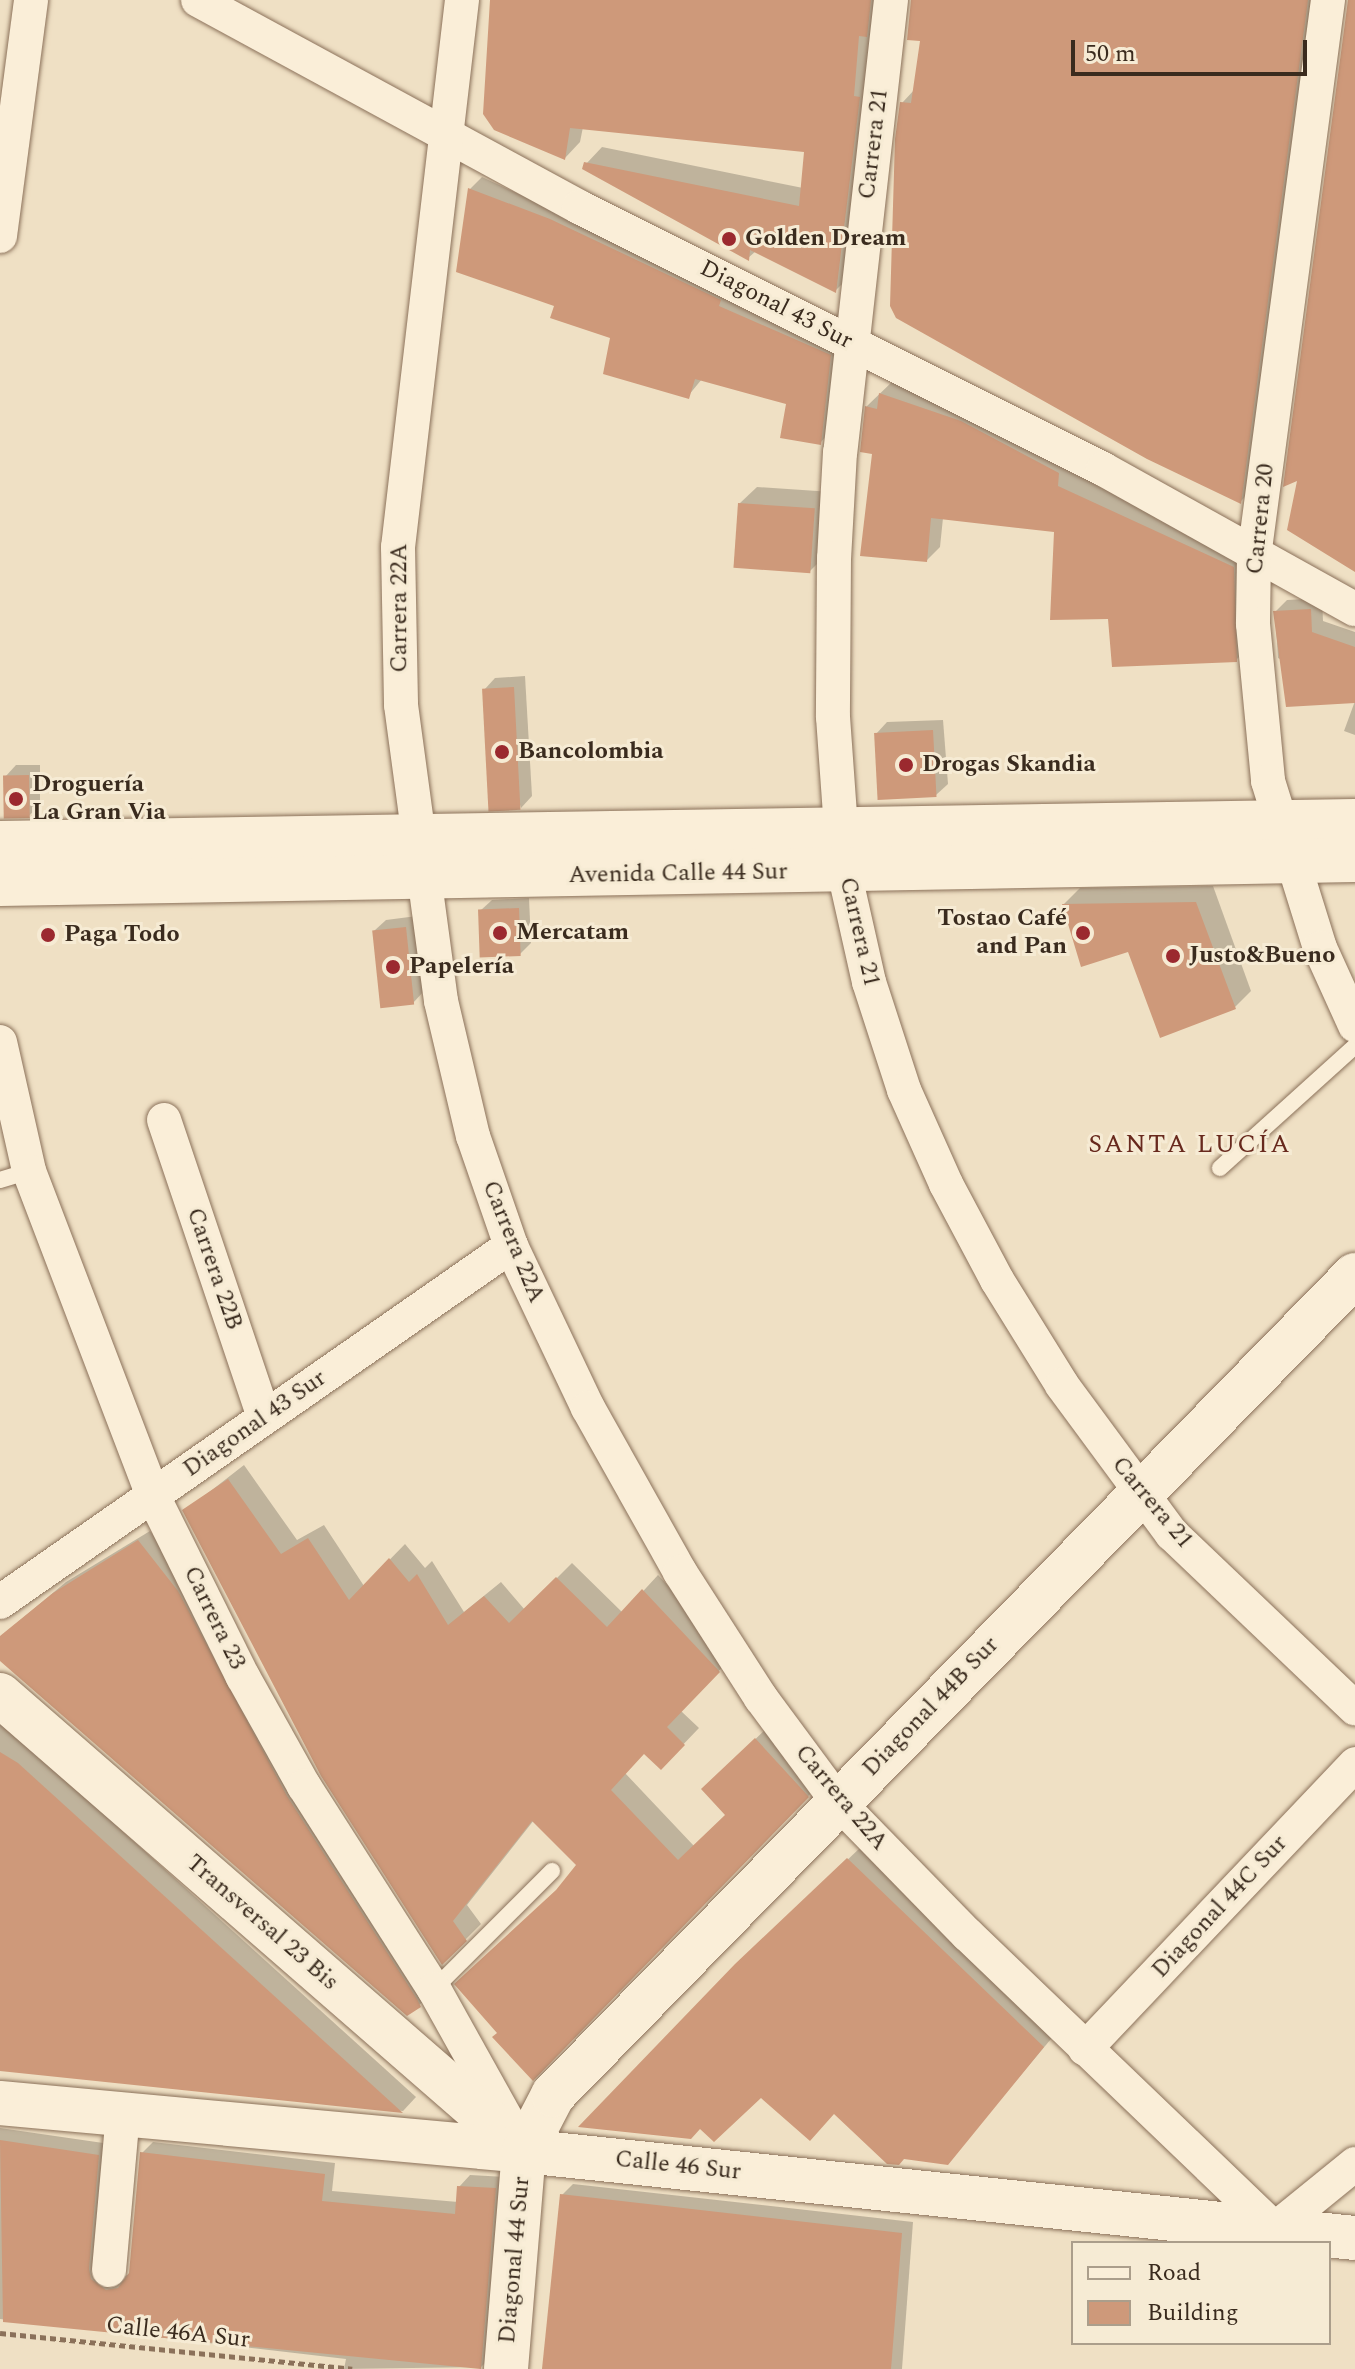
<!DOCTYPE html>
<meta charset="utf-8">
<style>
body{margin:0}
#map{position:relative;width:1355px;height:2369px;overflow:hidden;background:#efe0c4;font-family:Spectral,serif}
div>[style]{position:absolute}
.shadow>*{inset:0;background:#0003}
.building>*{inset:0;background:#ce997a;transform-origin:0 0}
.path>*{height:5px;margin-top:-2.5px;transform-origin:0;background:repeating-linear-gradient(90deg,#8b715a 0 6px,transparent 0 10px)}
.roads{filter:drop-shadow(0 0 2px #8b715a) drop-shadow(0 0 2px #8b715a)}
.lane>*{height:16px;margin:-8px;padding:0 8px;transform-origin:8px;border-radius:8px;background:#faeed8}
.street>*{height:34px;margin:-17px;padding:0 17px;transform-origin:17px;border-radius:17px;background:#faeed8}
.secondary>*{height:44px;margin:-22px;padding:0 22px;transform-origin:22px;border-radius:22px;background:#faeed8}
.dots>*{width:22px;height:22px;translate:-50% -50%;box-sizing:border-box;border:4px solid #f6ebd4;border-radius:50%}
span{translate:-50% -50%;white-space:nowrap;text-align:center;line-height:1.15;-webkit-text-stroke:6px #f6ebd4;paint-order:stroke}
.street-label{font-size:24px;color:#3a2b1e}
.poi-label{font-size:24px;color:#3a2b1e;font-weight:700}
.left{translate:0 -50%;text-align:left}
.right{translate:-100% -50%;text-align:right}
.neighbourhood-label{font-size:26px;color:#68291d;letter-spacing:2px}
.legend{position:absolute;left:1071px;top:2241px;width:260px;height:104px;box-sizing:border-box;background:#f6ebd4;border:2px solid #ab9e8b;margin:0;padding:10px 14px;list-style:none;font-size:24px;color:#3a2b1e}
.legend li{display:flex;align-items:center;gap:16px;height:40px}
.legend b{width:40px;border:2px solid #ab9e8b}
.scale{position:absolute;left:1071px;top:40px;width:236px;height:36px;box-sizing:border-box;border:4px solid #3a2b1e;border-top:0;padding-left:10px;font-size:24px;line-height:28px;white-space:nowrap;color:#3a2b1e;-webkit-text-stroke:6px #f6ebd4;paint-order:stroke}
</style>
<div id="map">
<div class="shadow">
<i style="clip-path:polygon(492px 0,885px 0,851px 275px,836px 290px,756px 251px,748px 258px,586px 164px,602px 147px,803px 188px,806px 150px,583px 127px,580px 142px,565px 158px,485px 113px)"></i>
<i style="clip-path:polygon(912px 0,1321px 0,1256px 486px,1240px 502px,902px 103px,915px 89px,922px 39px)"></i>
<i style="clip-path:polygon(482px 177px,842px 343px,832px 430px,820px 443px,788px 402px,702px 379px,688px 396px,612px 337px,556px 305px,470px 189px)"></i>
<i style="clip-path:polygon(894px 380px,1071px 459px,1070px 472px,1247px 554px,1249px 647px,1236px 660px,1056px 530px,943px 518px,940px 547px,927px 560px,874px 453px,862px 451px,867px 406px)"></i>
<i style="clip-path:polygon(757px 487px,832px 492px,827px 554px,810px 571px,739px 504px)"></i>
<i style="clip-path:polygon(1322px 598px,1323px 621px,1355px 632px,1355px 735px,1344px 731px,1355px 701px,1278px 658px,1275px 612px,1287px 600px)"></i>
<i style="clip-path:polygon(525px 676px,532px 796px,521px 808px,484px 690px,495px 678px)"></i>
<i style="clip-path:polygon(943px 720px,948px 784px,936px 795px,876px 734px,887px 722px)"></i>
<i style="clip-path:polygon(16px 765px,40px 765px,40px 804px,29px 816px,5px 777px)"></i>
<i style="clip-path:polygon(1213px 886px,1251px 991px,1235px 1007px,1129px 949px,1064px 904px,1080px 888px)"></i>
<i style="clip-path:polygon(529px 898px,531px 943px,520px 954px,480px 911px,492px 900px)"></i>
<i style="clip-path:polygon(417px 916px,424px 991px,413px 1003px,374px 931px,386px 920px)"></i>
<i style="clip-path:polygon(244px 1465px,297px 1540px,324px 1525px,364px 1586px,405px 1544px,425px 1568px,432px 1561px,464px 1612px,501px 1582px,525px 1610px,572px 1563px,623px 1613px,658px 1575px,734px 1655px,681px 1711px,699px 1728px,676px 1752px,645px 1751px,625px 1773px,694px 1846px,727px 1815px,704px 1789px,771px 1724px,823px 1781px,533px 2078px,499px 2033px,560px 1888px,578px 1864px,534px 1820px,467px 1905px,481px 1924px,443px 1962px,185px 1511px)"></i>
<i style="clip-path:polygon(150px 1531px,188px 1580px,431px 1995px,408px 2014px,0 1658px,0 1637px,66px 1582px)"></i>
<i style="clip-path:polygon(0 1724px,32px 1749px,416px 2097px,403px 2111px,0 2068px)"></i>
<i style="clip-path:polygon(861px 1847px,1056px 2033px,947px 2163px,751px 1951px)"></i>
<i style="clip-path:polygon(0 2128px,110px 2144px,119px 2279px,131px 2273px,142px 2153px,153px 2142px,335px 2163px,332px 2191px,458px 2202px,459px 2187px,470px 2175px,506px 2177px,492px 2356px,481px 2367px,344px 2369px,346px 2359px,0 2319px)"></i>
<i style="clip-path:polygon(573px 2184px,913px 2222px,902px 2369px,544px 2369px,562px 2195px)"></i>
</div>
<div class="building">
<i style="clip-path:polygon(490px 0,871px 0,867px 37px,859px 36px,854px 96px,860px 97px,836px 293px,750px 250px,749px 261px,582px 169px,584px 162px,799px 206px,804px 152px,570px 128px,565px 160px,494px 130px,483px 114px)"></i>
<i style="clip-path:polygon(911px 0,1308px 0,1241px 504px,1147px 459px,896px 318px,890px 306px,895px 139px,900px 102px,911px 103px,920px 41px,907px 40px)"></i>
<i style="clip-path:polygon(1348px 0,1355px 0,1355px 572px,1287px 530px,1297px 481px,1283px 487px)"></i>
<i style="clip-path:polygon(468px 188px,550px 219px,721px 300px,719px 306px,831px 355px,821px 445px,780px 438px,786px 404px,695px 379px,689px 399px,603px 374px,610px 338px,550px 318px,554px 306px,456px 272px)"></i>
<i style="clip-path:polygon(879px 393px,961px 421px,1059px 473px,1058px 486px,1234px 567px,1237px 662px,1112px 667px,1108px 619px,1050px 620px,1054px 532px,931px 518px,927px 562px,860px 556px,872px 454px,860px 452px,865px 406px,877px 409px)"></i>
<i style="left:738px;top:503px;width:77px;height:65px;rotate:4deg"></i>
<i style="clip-path:polygon(1311px 609px,1312px 632px,1355px 647px,1355px 703px,1286px 707px,1273px 611px)"></i>
<i style="left:514px;top:687px;width:123px;height:32px;rotate:87deg"></i>
<i style="left:933px;top:730px;width:67px;height:59px;rotate:87deg"></i>
<i style="left:29px;top:775px;width:43px;height:26px;rotate:89deg"></i>
<i style="clip-path:polygon(1196px 902px,1236px 1009px,1160px 1038px,1128px 952px,1081px 967px,1062px 904px)"></i>
<i style="left:519px;top:908px;width:48px;height:41px;rotate:88deg"></i>
<i style="left:406px;top:927px;width:78px;height:34px;rotate:84deg"></i>
<i style="clip-path:polygon(228px 1479px,281px 1554px,308px 1538px,349px 1600px,389px 1558px,409px 1582px,417px 1574px,448px 1625px,484px 1596px,509px 1623px,556px 1577px,607px 1627px,642px 1589px,720px 1672px,667px 1727px,685px 1745px,661px 1770px,644px 1754px,611px 1790px,678px 1860px,725px 1815px,701px 1789px,755px 1738px,809px 1797px,533px 2081px,492px 2037px,497px 2033px,454px 1984px,556px 1890px,576px 1865px,532px 1821px,453px 1921px,467px 1941px,442px 1965px,321px 1776px,182px 1510px)"></i>
<i style="clip-path:polygon(138px 1540px,178px 1591px,287px 1796px,417px 1999px,421px 2007px,407px 2016px,0 1661px,0 1636px,53px 1593px)"></i>
<i style="clip-path:polygon(0 1752px,18px 1763px,403px 2113px,0 2071px)"></i>
<i style="clip-path:polygon(847px 1858px,1044px 2047px,948px 2165px,904px 2159px,899px 2165px,887px 2164px,834px 2114px,810px 2141px,761px 2098px,714px 2142px,700px 2129px,691px 2139px,578px 2127px,735px 1964px)"></i>
<i style="clip-path:polygon(0 2140px,99px 2155px,89px 2269px,91px 2279px,106px 2290px,118px 2288px,129px 2273px,140px 2152px,325px 2174px,322px 2201px,455px 2214px,457px 2186px,496px 2188px,481px 2369px,3px 2322px)"></i>
<i style="clip-path:polygon(560px 2194px,902px 2233px,891px 2369px,542px 2369px)"></i>
</div>
<div class="path">
<i style="left:0;top:2333px;width:354px;rotate:5.8deg"></i>
</div>
<div class="roads">
<div class="lane">
<i style="left:1220px;top:1168px;width:182px;rotate:-42.1deg"></i>
<i style="left:0;top:1180px;width:30px;rotate:-17deg"></i>
<i style="left:434px;top:1989px;width:167px;rotate:-45deg"></i>
</div>
<div class="street">
<i style="left:198px;top:0;width:434px;rotate:28.5deg"></i>
<i style="left:579px;top:207px;width:586px;rotate:26.57deg"></i>
<i style="left:1103px;top:469px;width:288px;rotate:29.1deg"></i>
<i style="left:462px;top:0;width:551px;rotate:96.67deg"></i>
<i style="left:398px;top:547px;width:158px;rotate:88.9deg"></i>
<i style="left:401px;top:705px;width:299px;rotate:82.3deg"></i>
<i style="left:441px;top:1001px;width:139px;rotate:76.7deg"></i>
<i style="left:473px;top:1136px;width:116px;rotate:70.9deg"></i>
<i style="left:511px;top:1246px;width:179px;rotate:64.6deg"></i>
<i style="left:588px;top:1408px;width:188px;rotate:60.7deg"></i>
<i style="left:680px;top:1572px;width:150px;rotate:57.3deg"></i>
<i style="left:761px;top:1698px;width:129px;rotate:53.5deg"></i>
<i style="left:838px;top:1802px;width:185px;rotate:45.7deg"></i>
<i style="left:967px;top:1934px;width:426px;rotate:43.8deg"></i>
<i style="left:1275px;top:2229px;width:103px;rotate:-39.1deg"></i>
<i style="left:891px;top:0;width:455px;rotate:96.4deg"></i>
<i style="left:840px;top:452px;width:106px;rotate:93.2deg"></i>
<i style="left:834px;top:558px;width:159px;rotate:90.4deg"></i>
<i style="left:833px;top:717px;width:154px;rotate:85.9deg"></i>
<i style="left:844px;top:871px;width:114px;rotate:77.3deg"></i>
<i style="left:869px;top:982px;width:114px;rotate:72deg"></i>
<i style="left:904px;top:1090px;width:103px;rotate:65.9deg"></i>
<i style="left:946px;top:1184px;width:109px;rotate:62deg"></i>
<i style="left:997px;top:1280px;width:123px;rotate:58.2deg"></i>
<i style="left:1062px;top:1385px;width:185px;rotate:53.6deg"></i>
<i style="left:1172px;top:1534px;width:253px;rotate:43.6deg"></i>
<i style="left:1328px;top:0;width:562px;rotate:97.57deg"></i>
<i style="left:1254px;top:557px;width:67px;rotate:90.9deg"></i>
<i style="left:1253px;top:624px;width:158px;rotate:84.5deg"></i>
<i style="left:1268px;top:781px;width:175px;rotate:72.7deg"></i>
<i style="left:1320px;top:948px;width:85px;rotate:65.6deg"></i>
<i style="left:0;top:236px;width:238px;rotate:-82.5deg"></i>
<i style="left:0;top:1042px;width:132px;rotate:77.3deg"></i>
<i style="left:29px;top:1171px;width:348px;rotate:69.1deg"></i>
<i style="left:153px;top:1496px;width:202px;rotate:63.6deg"></i>
<i style="left:243px;top:1677px;width:125px;rotate:60.8deg"></i>
<i style="left:304px;top:1786px;width:241px;rotate:57.4deg"></i>
<i style="left:434px;top:1989px;width:165px;rotate:60.9deg"></i>
<i style="left:164px;top:1120px;width:314px;rotate:71.4deg"></i>
<i style="left:0;top:1602px;width:623px;rotate:-34.86deg"></i>
<i style="left:1085px;top:2049px;width:393px;rotate:-46.5deg"></i>
<i style="left:109px;top:2270px;width:157px;rotate:-84.9deg"></i>
</div>
<div class="secondary">
<i style="left:0;top:843px;width:1355px;rotate:-0.93deg"></i>
<i style="left:0;top:884px;width:1355px;rotate:-1.01deg"></i>
<i style="left:0;top:1695px;width:695px;rotate:41.03deg"></i>
<i style="left:0;top:2103px;width:526px;rotate:5.23deg"></i>
<i style="left:524px;top:2151px;width:836px;rotate:5.98deg"></i>
<i style="left:506px;top:2369px;width:219px;rotate:-85.3deg"></i>
<i style="left:524px;top:2151px;width:63px;rotate:-62.6deg"></i>
<i style="left:553px;top:2095px;width:1147px;rotate:-45.64deg"></i>
</div>
</div>
<div class="dots">
<i style="left:729px;top:239px;background:#9b292f"></i>
<i style="left:502px;top:752px;background:#9b292f"></i>
<i style="left:906px;top:765px;background:#9b292f"></i>
<i style="left:16px;top:799px;background:#9b292f"></i>
<i style="left:500px;top:933px;background:#9b292f"></i>
<i style="left:1083px;top:933px;background:#9b292f"></i>
<i style="left:48px;top:935px;background:#9b292f"></i>
<i style="left:1173px;top:956px;background:#9b292f"></i>
<i style="left:393px;top:967px;background:#9b292f"></i>
</div>
<div class="street-label">
<span style="left:874px;top:144px;rotate:-83deg">Carrera 21</span>
<span style="left:776px;top:305px;rotate:27deg">Diagonal 43 Sur</span>
<span style="left:1261px;top:519px;rotate:-84deg">Carrera 20</span>
<span style="left:400px;top:608px;rotate:-90deg">Carrera 22A</span>
<span style="left:678px;top:874px;rotate:-1deg">Avenida Calle 44 Sur</span>
<span style="left:859px;top:932px;rotate:77deg">Carrera 21</span>
<span style="left:513px;top:1242px;rotate:68deg">Carrera 22A</span>
<span style="left:214px;top:1269px;rotate:71deg">Carrera 22B</span>
<span style="left:255px;top:1424px;rotate:-35deg">Diagonal 43 Sur</span>
<span style="left:1152px;top:1503px;rotate:50deg">Carrera 21</span>
<span style="left:214px;top:1618px;rotate:64deg">Carrera 23</span>
<span style="left:931px;top:1707px;rotate:-46deg">Diagonal 44B Sur</span>
<span style="left:841px;top:1798px;rotate:50deg">Carrera 22A</span>
<span style="left:1220px;top:1907px;rotate:-47deg">Diagonal 44C Sur</span>
<span style="left:262px;top:1923px;rotate:41deg">Transversal 23 Bis</span>
<span style="left:678px;top:2166px;rotate:6deg">Calle 46 Sur</span>
<span style="left:515px;top:2260px;rotate:-85deg">Diagonal 44 Sur</span>
<span style="left:178px;top:2333px;rotate:6deg">Calle 46A Sur</span>
</div>
<div class="poi-label">
<span class="left" style="left:745px;top:239px">Golden Dream</span>
<span class="left" style="left:518px;top:752px">Bancolombia</span>
<span class="left" style="left:922px;top:765px">Drogas Skandia</span>
<span class="left" style="left:32px;top:799px">Droguería<br>La Gran Via</span>
<span class="right" style="left:1067px;top:933px">Tostao Café<br>and Pan</span>
<span class="left" style="left:516px;top:933px">Mercatam</span>
<span class="left" style="left:64px;top:935px">Paga Todo</span>
<span class="left" style="left:1189px;top:956px">Justo&amp;Bueno</span>
<span class="left" style="left:409px;top:967px">Papelería</span>
</div>
<div class="neighbourhood-label">
<span style="left:1190px;top:1145px">SANTA LUCÍA</span>
</div>
<ul class="legend">
<li><b style="height:10px;background:#faeed8"></b>Road</li>
<li><b style="height:22px;background:#ce997a"></b>Building</li>
</ul>
<div class="scale">50 m</div>
</div>
